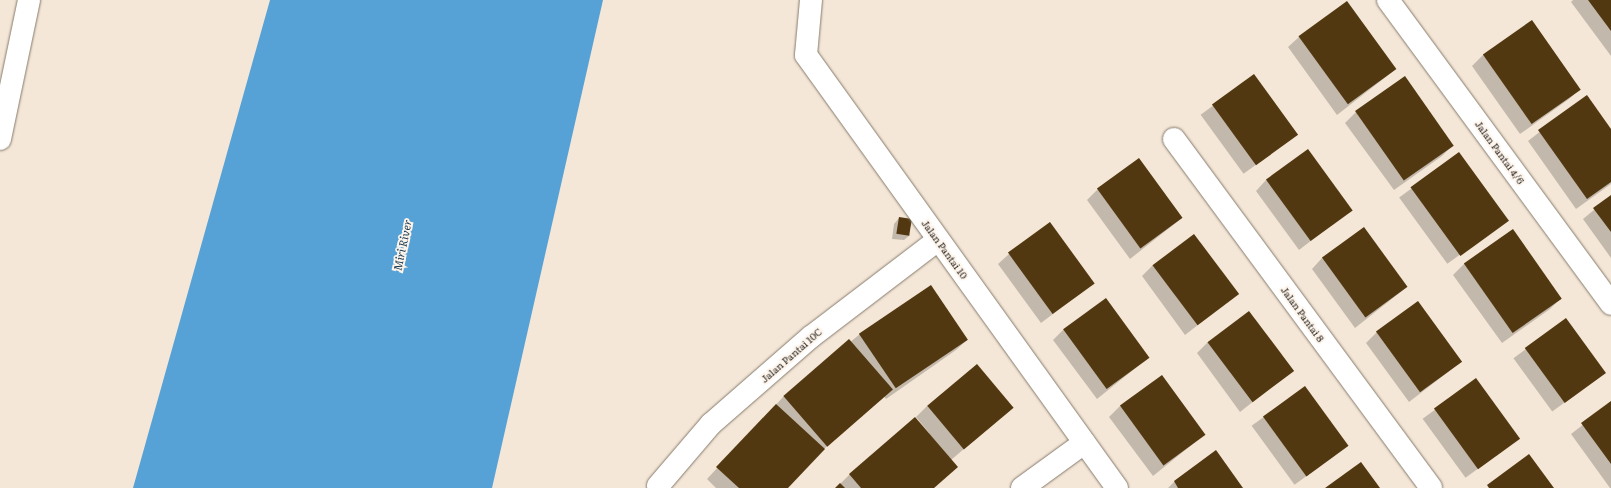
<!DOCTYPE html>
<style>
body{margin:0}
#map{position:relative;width:1611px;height:488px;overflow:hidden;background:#f4e7d7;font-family:Literata,serif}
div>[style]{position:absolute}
.water>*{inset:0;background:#56a1d6}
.shadow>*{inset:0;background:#0003;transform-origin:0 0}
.building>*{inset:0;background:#523810;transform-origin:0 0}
.roads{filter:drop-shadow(0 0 1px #867a6c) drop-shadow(0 0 1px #867a6c)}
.street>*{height:22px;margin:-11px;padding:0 11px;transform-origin:11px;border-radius:11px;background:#fff}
span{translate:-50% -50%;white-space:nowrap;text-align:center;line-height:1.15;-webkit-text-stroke:4px #fdf5ec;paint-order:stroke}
.street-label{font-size:10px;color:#1e1914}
.water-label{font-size:11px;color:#183950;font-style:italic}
</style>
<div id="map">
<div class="water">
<i style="clip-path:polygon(270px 0,603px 0,492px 488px,133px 488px)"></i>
</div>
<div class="shadow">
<i style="clip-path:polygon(1573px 0,1611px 0,1611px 56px,1571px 2px)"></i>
<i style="clip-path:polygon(1299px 37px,1396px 69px,1337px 115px,1288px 47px)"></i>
<i style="clip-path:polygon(1483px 55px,1580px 89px,1569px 99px,1520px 134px,1472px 66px)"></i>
<i style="left:1254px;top:76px;width:73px;height:66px;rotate:54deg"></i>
<i style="clip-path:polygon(1586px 96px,1611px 130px,1611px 184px,1576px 209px,1528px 141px)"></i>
<i style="clip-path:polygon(1356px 112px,1453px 145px,1442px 156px,1394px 190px,1345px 123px)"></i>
<i style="left:1459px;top:154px;width:82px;height:74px;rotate:54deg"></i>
<i style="clip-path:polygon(1266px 180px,1351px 210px,1299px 250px,1256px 191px)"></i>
<i style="clip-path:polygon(1098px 189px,1182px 218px,1130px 259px,1087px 200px)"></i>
<i style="clip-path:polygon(1611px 196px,1611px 258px,1583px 219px)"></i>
<i style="clip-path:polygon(899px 218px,910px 235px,904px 240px,892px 239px,894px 224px)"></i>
<i style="clip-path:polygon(1512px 230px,1561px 298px,1550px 309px,1502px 343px,1453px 275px,1464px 264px)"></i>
<i style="clip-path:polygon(1009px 254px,1094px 283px,1041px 323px,998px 264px)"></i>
<i style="clip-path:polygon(1322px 258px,1407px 287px,1355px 328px,1312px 269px)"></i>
<i style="clip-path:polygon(1153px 265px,1238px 294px,1185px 335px,1142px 276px)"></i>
<i style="left:1566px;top:320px;width:66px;height:65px;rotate:54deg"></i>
<i style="clip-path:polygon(1064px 329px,1148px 358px,1097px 399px,1053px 340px)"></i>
<i style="clip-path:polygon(1377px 332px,1461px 362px,1409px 402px,1366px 343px)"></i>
<i style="clip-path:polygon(860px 334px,967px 340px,956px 350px,886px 399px,884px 396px,824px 449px,787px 488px,716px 488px,707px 479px,784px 396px)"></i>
<i style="clip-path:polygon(1208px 342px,1292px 371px,1240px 412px,1197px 353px)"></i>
<i style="left:1476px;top:380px;width:73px;height:66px;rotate:54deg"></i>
<i style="left:1305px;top:387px;width:73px;height:66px;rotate:54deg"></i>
<i style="clip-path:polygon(1611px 403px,1611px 488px,1610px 488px,1571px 434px)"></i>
<i style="clip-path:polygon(927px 406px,1012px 408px,951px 460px,957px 467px,934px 488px,836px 488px,850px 474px,929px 433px,916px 417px)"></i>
<i style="clip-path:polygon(1120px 406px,1204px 435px,1153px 476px,1109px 417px)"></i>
<i style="clip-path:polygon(1216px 452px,1242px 488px,1168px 488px,1174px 482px)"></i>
</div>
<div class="building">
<i style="clip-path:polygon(1588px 0,1611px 0,1611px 31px)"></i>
<i style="left:1347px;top:1px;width:84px;height:60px;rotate:54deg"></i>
<i style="left:1532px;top:20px;width:85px;height:60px;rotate:55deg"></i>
<i style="left:1254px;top:74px;width:75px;height:52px;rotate:54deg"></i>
<i style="left:1405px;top:76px;width:85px;height:61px;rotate:55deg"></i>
<i style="clip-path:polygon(1587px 95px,1611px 129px,1611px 182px,1587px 199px,1538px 130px)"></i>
<i style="left:1308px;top:149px;width:76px;height:52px;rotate:54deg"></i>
<i style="left:1459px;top:152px;width:85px;height:60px;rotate:54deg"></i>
<i style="left:1139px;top:158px;width:74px;height:52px;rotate:54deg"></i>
<i style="clip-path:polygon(1611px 195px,1611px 232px,1593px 208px)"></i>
<i style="left:899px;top:217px;width:13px;height:17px;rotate:9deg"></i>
<i style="left:1050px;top:222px;width:76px;height:52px;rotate:54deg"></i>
<i style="left:1364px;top:227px;width:74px;height:52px;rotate:54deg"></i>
<i style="left:1513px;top:229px;width:85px;height:60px;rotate:55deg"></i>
<i style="left:1194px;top:234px;width:75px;height:52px;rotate:53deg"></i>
<i style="left:931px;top:285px;width:66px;height:87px;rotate:56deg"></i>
<i style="left:1106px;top:298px;width:74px;height:53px;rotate:54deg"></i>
<i style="left:1418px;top:301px;width:75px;height:52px;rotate:54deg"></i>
<i style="left:1249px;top:311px;width:75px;height:52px;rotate:53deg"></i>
<i style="left:1566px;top:318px;width:68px;height:51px;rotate:54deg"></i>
<i style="left:849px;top:339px;width:67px;height:87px;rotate:49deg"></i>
<i style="left:977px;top:364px;width:57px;height:65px;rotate:50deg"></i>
<i style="left:1162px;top:375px;width:74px;height:52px;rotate:54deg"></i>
<i style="left:1476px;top:378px;width:75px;height:52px;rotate:54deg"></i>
<i style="left:1305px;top:386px;width:74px;height:52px;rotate:54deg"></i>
<i style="clip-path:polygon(1611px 401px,1611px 464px,1581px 423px)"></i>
<i style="clip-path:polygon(776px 404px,825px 449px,788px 488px,739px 488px,716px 467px)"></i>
<i style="clip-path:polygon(915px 417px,958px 467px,934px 488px,861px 488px,849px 474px)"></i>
<i style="clip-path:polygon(1216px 450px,1243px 488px,1178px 488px,1174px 481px)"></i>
<i style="clip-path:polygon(1529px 454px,1554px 488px,1489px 488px,1487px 485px)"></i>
<i style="clip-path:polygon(1361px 462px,1380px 488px,1325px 488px)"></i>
<i style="clip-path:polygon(840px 483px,845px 488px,835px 488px)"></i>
</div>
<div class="roads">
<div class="street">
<i style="left:811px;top:0;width:55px;rotate:95.2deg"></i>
<i style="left:806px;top:55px;width:533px;rotate:54.31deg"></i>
<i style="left:1388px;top:0;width:377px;rotate:53.7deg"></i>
<i style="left:0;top:139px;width:142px;rotate:-78.2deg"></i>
<i style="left:1174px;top:139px;width:433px;rotate:53.6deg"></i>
<i style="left:658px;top:486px;width:82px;rotate:-49.5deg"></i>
<i style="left:711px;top:424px;width:134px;rotate:-41.1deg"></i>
<i style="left:812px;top:336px;width:158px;rotate:-37.3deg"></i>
<i style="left:1022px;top:488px;width:77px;rotate:-36deg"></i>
</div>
</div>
<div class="street-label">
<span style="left:1500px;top:152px;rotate:54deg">Jalan Pantai 4/6</span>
<span style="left:945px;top:249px;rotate:54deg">Jalan Pantai 10</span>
<span style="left:1303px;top:314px;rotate:54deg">Jalan Pantai 8</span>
<span style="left:791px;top:355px;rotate:-41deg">Jalan Pantai 10C</span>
</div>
<div class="water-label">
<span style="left:402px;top:245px;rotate:-78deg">Miri River</span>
</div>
</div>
